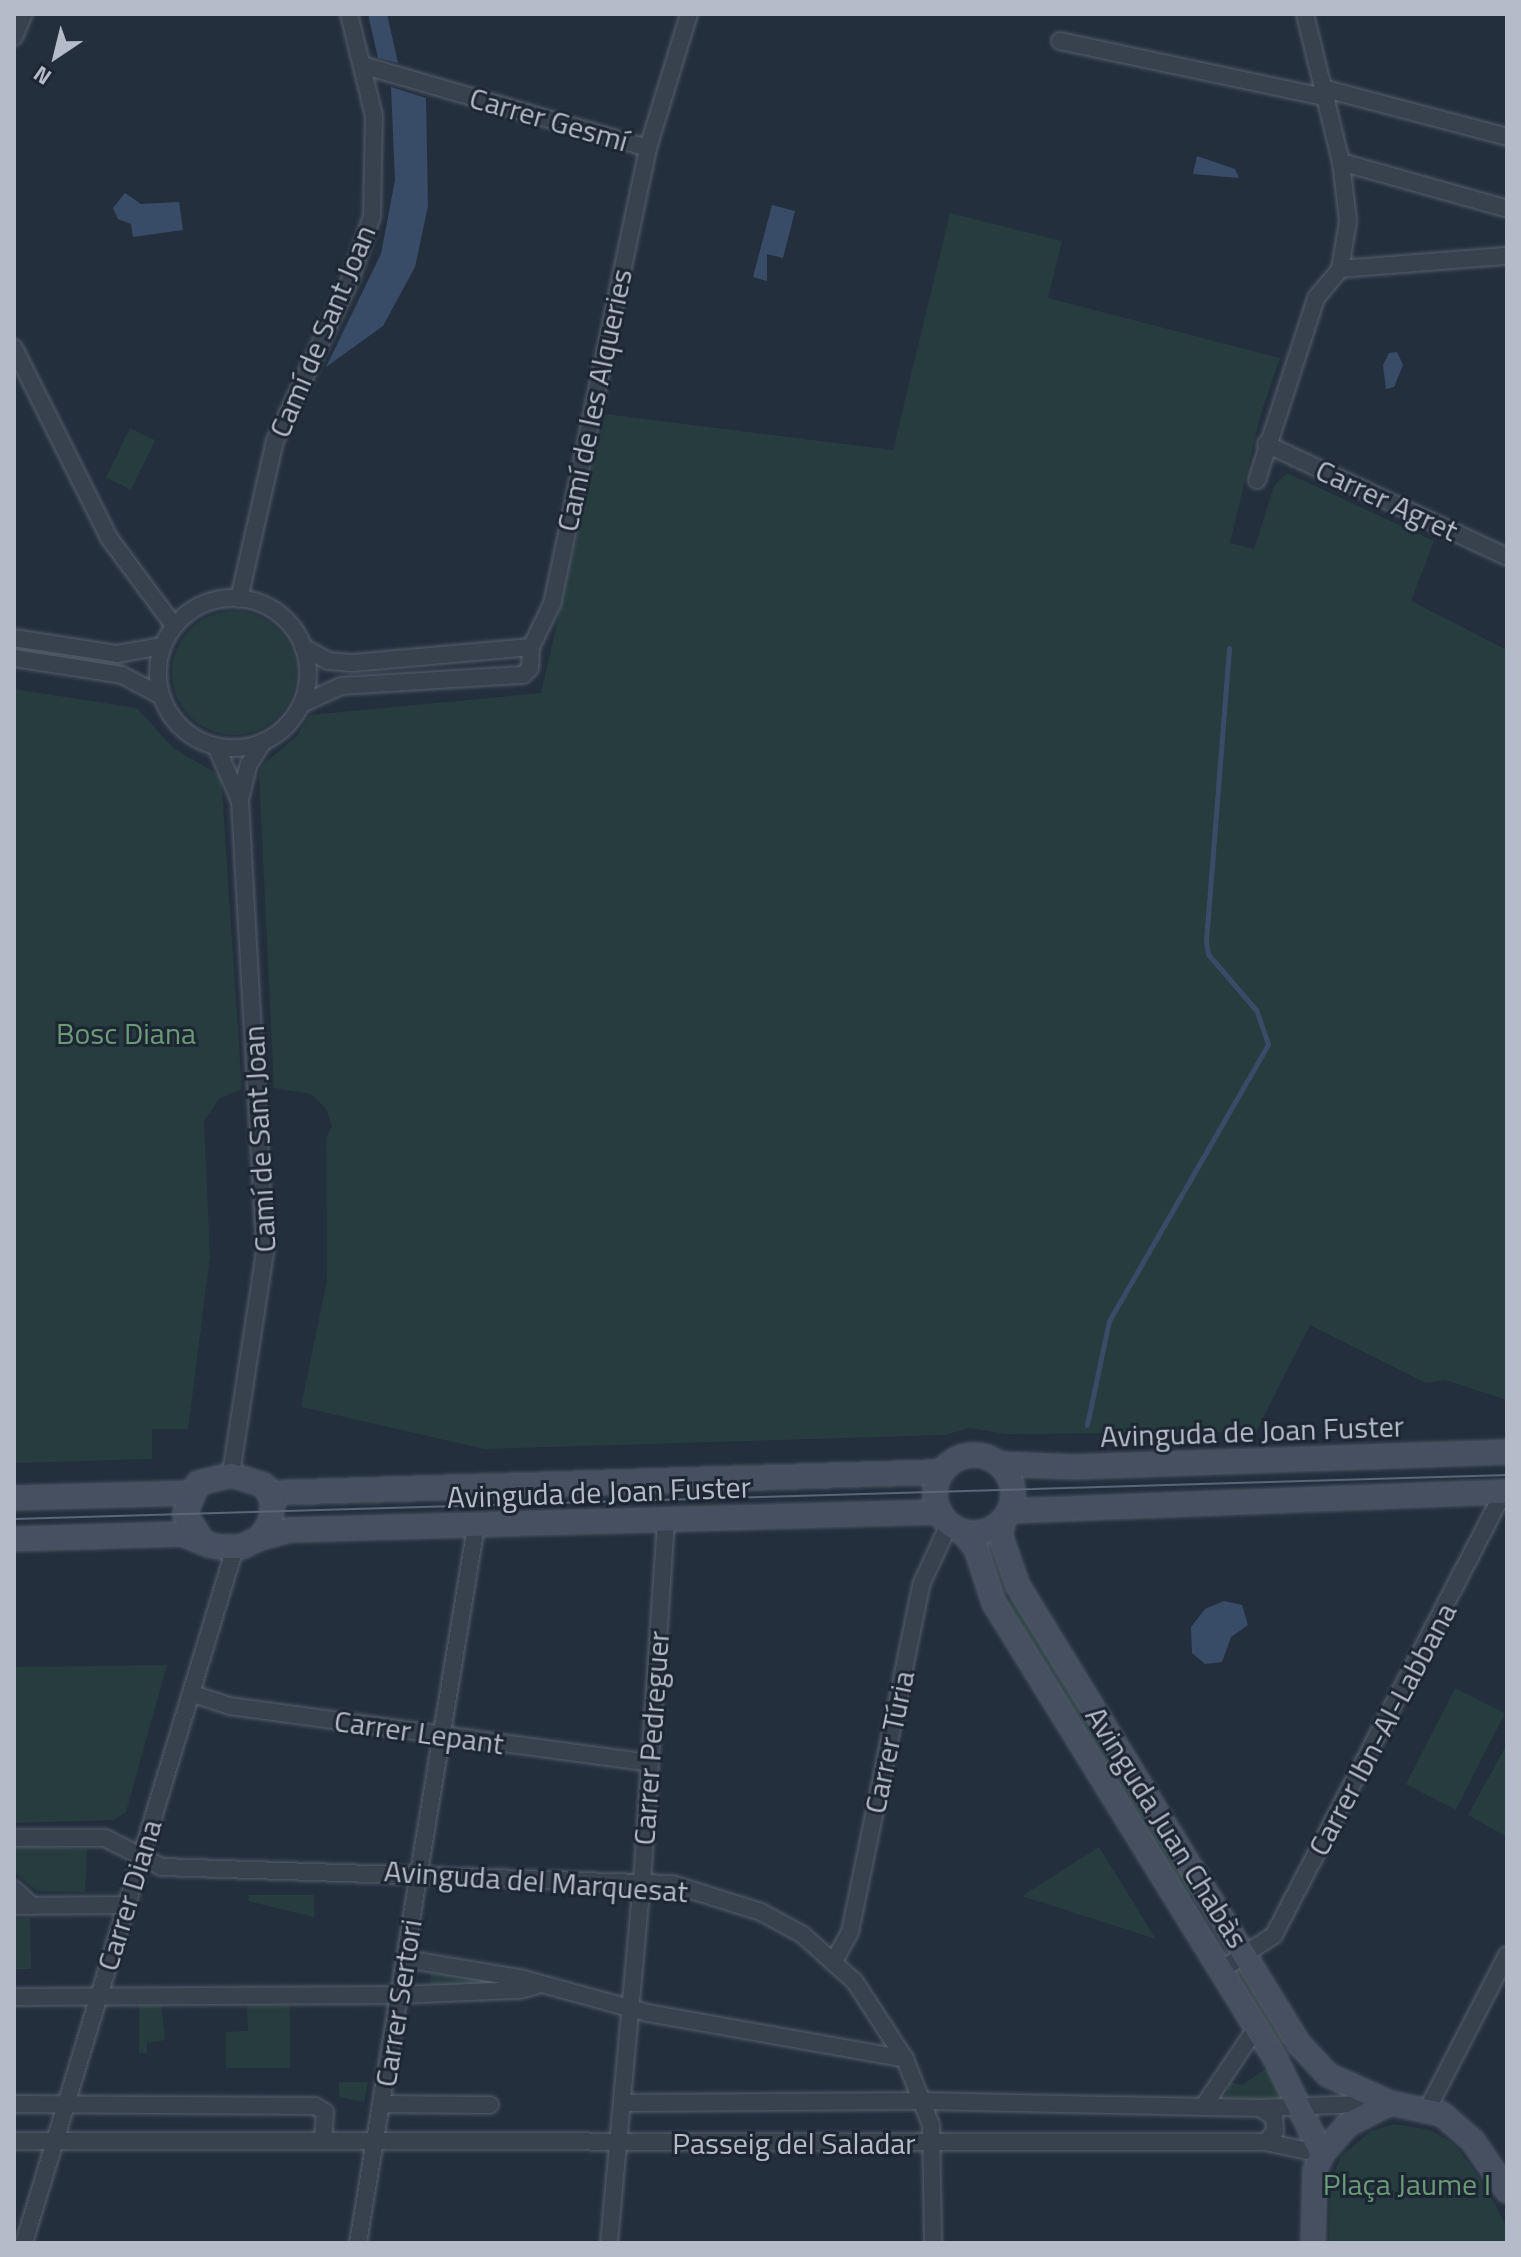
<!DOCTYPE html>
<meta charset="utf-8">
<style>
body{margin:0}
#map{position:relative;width:1521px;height:2257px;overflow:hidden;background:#242f3e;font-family:"Titillium Web",sans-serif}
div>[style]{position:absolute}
.green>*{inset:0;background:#263c3f;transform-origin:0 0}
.round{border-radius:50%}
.water>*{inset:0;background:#394c67}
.stream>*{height:5px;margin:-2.5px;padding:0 2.5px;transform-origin:2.5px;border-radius:2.5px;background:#394c67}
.roads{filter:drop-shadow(0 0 2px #565f6c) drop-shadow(0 0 2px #565f6c)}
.minor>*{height:16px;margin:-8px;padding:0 8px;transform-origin:8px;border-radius:8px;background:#38414e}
.minor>.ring{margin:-8px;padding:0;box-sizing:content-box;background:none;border:16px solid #38414e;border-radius:50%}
.secondary>*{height:22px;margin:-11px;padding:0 11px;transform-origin:11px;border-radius:11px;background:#465061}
.secondary>.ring{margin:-11px;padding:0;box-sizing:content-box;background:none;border:22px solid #465061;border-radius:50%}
.tram>*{height:2px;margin:-1px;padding:0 1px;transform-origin:1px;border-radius:1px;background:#5a6575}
span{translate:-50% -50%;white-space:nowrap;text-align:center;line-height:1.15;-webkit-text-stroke:6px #1d2633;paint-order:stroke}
.street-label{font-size:30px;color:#b4bcc9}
.park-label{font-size:30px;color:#6b9a76}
.frame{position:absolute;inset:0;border:16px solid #b4bcc9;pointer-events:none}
.north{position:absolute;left:16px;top:16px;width:80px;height:80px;-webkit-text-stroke:6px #1d2633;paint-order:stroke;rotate:215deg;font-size:22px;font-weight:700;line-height:32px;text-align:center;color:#b4bcc9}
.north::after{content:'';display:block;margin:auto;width:28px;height:36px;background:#b4bcc9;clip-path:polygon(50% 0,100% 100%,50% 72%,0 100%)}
</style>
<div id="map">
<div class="green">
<i style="clip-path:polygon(950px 213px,1062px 241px,1048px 298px,1280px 358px,1261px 413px,1230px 543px,1254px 549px,1274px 486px,1287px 473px,1434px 541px,1411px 601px,1507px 650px,1507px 1400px,1445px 1380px,1426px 1383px,1310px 1325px,1256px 1432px,1006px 1434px,970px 1428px,944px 1435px,484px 1449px,301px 1407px,327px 1280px,326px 1138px,332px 1126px,326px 1109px,311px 1094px,274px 1088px,259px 774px,262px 765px,296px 737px,310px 715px,541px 693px,605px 414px,893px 450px)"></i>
<i style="left:130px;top:428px;width:28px;height:55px;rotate:26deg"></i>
<i class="round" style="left:172px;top:611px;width:124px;height:124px"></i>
<i style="clip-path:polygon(14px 689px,137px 708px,173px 748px,221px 776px,242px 1089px,219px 1099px,204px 1121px,210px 1257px,188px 1429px,152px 1429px,152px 1459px,14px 1463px)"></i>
<i style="clip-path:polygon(1013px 1598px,1197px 1892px,1188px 1897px,1006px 1602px)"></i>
<i style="clip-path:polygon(167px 1665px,126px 1812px,114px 1820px,14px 1823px,14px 1667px)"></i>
<i style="left:1455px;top:1688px;width:56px;height:108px;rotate:27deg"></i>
<i style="clip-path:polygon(1507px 1744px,1507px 1837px,1468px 1815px)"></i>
<i style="clip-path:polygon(14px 1846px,87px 1849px,85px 1892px,37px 1891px,14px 1872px)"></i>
<i style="clip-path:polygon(1099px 1847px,1156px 1939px,1022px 1896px)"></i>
<i style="clip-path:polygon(249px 1895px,314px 1895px,314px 1917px,248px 1901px)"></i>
<i style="left:30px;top:1918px;width:51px;height:16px;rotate:89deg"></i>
<i style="left:1242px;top:1968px;width:86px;height:9px;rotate:58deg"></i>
<i style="clip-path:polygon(431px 1973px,517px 1984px,430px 1986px)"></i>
<i style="clip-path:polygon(139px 2005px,161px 2005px,165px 2040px,147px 2043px,147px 2053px,139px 2053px)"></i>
<i style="clip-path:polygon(247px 2005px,290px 2005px,290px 2068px,226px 2068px,226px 2032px,248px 2031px)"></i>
<i style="clip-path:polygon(1271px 2065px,1286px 2095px,1282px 2101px,1225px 2099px,1230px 2082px,1242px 2085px)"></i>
<i style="clip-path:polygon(339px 2082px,368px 2082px,364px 2102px,339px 2097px)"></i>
<i style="clip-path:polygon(1394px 2124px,1431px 2130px,1454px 2144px,1484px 2183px,1507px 2227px,1507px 2243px,1329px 2243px,1330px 2184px,1341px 2156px,1371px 2131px)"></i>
</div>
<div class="water">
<i style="clip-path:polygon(368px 14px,387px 14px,398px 63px,378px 58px)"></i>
<i style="clip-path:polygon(391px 87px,426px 98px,428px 206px,415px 267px,383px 326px,326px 367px,381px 254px,395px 180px)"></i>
<i style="clip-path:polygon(1197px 156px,1235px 169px,1239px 178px,1193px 174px)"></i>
<i style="clip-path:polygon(125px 193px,141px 204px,179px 202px,183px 230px,133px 237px,131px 224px,118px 219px,113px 208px)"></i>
<i style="clip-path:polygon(772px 205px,795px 211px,783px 258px,767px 254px,767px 281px,753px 277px)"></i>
<i style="clip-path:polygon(1397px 352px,1403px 365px,1394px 387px,1386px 389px,1383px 365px,1389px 353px)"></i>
<i style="clip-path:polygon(1224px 1601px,1242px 1605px,1248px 1625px,1231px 1637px,1222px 1662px,1205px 1664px,1192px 1653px,1191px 1627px,1205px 1609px)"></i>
</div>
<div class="stream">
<i style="left:1087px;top:1425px;width:106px;rotate:-78.1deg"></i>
<i style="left:1109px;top:1321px;width:319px;rotate:-60.1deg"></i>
<i style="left:1268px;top:1044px;width:36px;rotate:-109deg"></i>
<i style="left:1256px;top:1010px;width:74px;rotate:-130.6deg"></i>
<i style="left:1208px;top:954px;width:13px;rotate:-99deg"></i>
<i style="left:1206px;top:941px;width:294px;rotate:-85.5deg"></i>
</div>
<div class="roads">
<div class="minor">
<i style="left:14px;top:37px;width:25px;rotate:-67deg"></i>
<i style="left:1060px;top:41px;width:270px;rotate:12deg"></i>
<i style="left:362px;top:65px;width:298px;rotate:16.2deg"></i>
<i style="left:1322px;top:88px;width:191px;rotate:14.8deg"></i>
<i style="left:1341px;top:162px;width:170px;rotate:15.7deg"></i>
<i style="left:1340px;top:269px;width:168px;rotate:-4.5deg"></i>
<i style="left:14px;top:348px;width:212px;rotate:63.4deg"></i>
<i style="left:109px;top:538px;width:109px;rotate:53.5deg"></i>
<i style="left:1266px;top:444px;width:266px;rotate:25.1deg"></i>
<i style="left:1257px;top:480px;width:191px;rotate:-72deg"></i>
<i style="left:1316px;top:298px;width:38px;rotate:-50deg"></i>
<i style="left:1340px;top:269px;width:49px;rotate:-80.5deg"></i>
<i style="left:1348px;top:221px;width:59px;rotate:-96.8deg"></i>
<i style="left:1341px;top:162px;width:152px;rotate:-103.7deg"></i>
<i class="ring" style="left:158px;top:598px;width:134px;height:134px"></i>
<i style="left:239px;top:599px;width:162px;rotate:-77.2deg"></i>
<i style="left:275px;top:441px;width:183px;rotate:-65.1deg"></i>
<i style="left:352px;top:275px;width:62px;rotate:-71.3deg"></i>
<i style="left:372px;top:216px;width:100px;rotate:-88.9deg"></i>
<i style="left:374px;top:116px;width:105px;rotate:-103.8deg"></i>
<i style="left:14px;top:638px;width:104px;rotate:8.8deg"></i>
<i style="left:117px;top:654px;width:46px;rotate:-10.1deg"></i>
<i style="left:303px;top:647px;width:29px;rotate:29deg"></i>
<i style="left:328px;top:661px;width:24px;rotate:5deg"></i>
<i style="left:352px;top:663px;width:180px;rotate:-5.1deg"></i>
<i style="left:14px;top:658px;width:109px;rotate:8.9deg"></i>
<i style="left:122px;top:675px;width:43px;rotate:27.8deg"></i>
<i style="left:302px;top:704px;width:43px;rotate:-24.8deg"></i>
<i style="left:341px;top:686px;width:182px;rotate:-3.5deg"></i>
<i style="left:523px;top:675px;width:10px;rotate:-45deg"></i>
<i style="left:530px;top:668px;width:21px;rotate:-87deg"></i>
<i style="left:531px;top:647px;width:48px;rotate:-64deg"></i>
<i style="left:552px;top:604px;width:466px;rotate:-78.1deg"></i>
<i style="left:648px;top:148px;width:140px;rotate:-73deg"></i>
<i style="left:216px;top:746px;width:60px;rotate:66.4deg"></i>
<i style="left:240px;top:801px;width:452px;rotate:86.8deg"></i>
<i style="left:265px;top:1252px;width:226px;rotate:98.7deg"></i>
<i style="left:240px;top:799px;width:36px;rotate:-76deg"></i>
<i style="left:249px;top:764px;width:25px;rotate:-58deg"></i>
<i style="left:193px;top:1694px;width:38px;rotate:18deg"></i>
<i style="left:229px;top:1706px;width:423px;rotate:7.7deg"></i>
<i style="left:14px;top:1838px;width:91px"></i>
<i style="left:105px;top:1838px;width:64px;rotate:27deg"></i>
<i style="left:162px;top:1867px;width:510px;rotate:1.91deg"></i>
<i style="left:672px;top:1884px;width:93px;rotate:17.5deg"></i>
<i style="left:761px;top:1912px;width:48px;rotate:28.7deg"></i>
<i style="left:803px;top:1935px;width:70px;rotate:42.1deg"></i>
<i style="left:855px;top:1982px;width:92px;rotate:57deg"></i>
<i style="left:905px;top:2059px;width:71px;rotate:68.5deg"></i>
<i style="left:931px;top:2125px;width:118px;rotate:89deg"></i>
<i style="left:14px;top:1889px;width:25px;rotate:43deg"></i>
<i style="left:14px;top:1906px;width:111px;rotate:-0.5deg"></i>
<i style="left:405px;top:1959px;width:117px;rotate:9.4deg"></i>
<i style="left:520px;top:1978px;width:133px;rotate:15.3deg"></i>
<i style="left:648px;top:2013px;width:261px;rotate:10.1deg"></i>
<i style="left:834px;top:1961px;width:33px;rotate:-61deg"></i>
<i style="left:850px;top:1932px;width:354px;rotate:-78.4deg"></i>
<i style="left:921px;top:1585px;width:67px;rotate:-65.3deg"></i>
<i style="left:1220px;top:1971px;width:65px;rotate:-33.7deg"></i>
<i style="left:1274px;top:1935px;width:499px;rotate:-62.6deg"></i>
<i style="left:14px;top:1997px;width:385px;rotate:-0.3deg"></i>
<i style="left:399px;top:1995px;width:121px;rotate:-2.4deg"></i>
<i style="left:520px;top:1990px;width:18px;rotate:-16deg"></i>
<i style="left:622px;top:2103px;width:301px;rotate:-0.4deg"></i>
<i style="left:923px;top:2101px;width:337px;rotate:1.2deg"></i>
<i style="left:1260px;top:2108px;width:125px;rotate:-2.3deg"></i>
<i style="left:14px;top:2104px;width:301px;rotate:0.4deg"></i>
<i style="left:315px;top:2106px;width:12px;rotate:31deg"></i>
<i style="left:325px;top:2112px;width:28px;rotate:94deg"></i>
<i style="left:381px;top:2104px;width:109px;rotate:0.5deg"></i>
<i style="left:1203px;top:2107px;width:95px;rotate:-56.1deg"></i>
<i style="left:1260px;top:2108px;width:17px;rotate:33deg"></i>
<i style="left:1274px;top:2117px;width:14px;rotate:86deg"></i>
<i style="left:1275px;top:2131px;width:14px;rotate:129deg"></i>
<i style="left:1428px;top:2108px;width:172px;rotate:-62.7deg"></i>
<i style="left:14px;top:2141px;width:1252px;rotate:0.05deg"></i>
<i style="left:1266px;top:2142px;width:57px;rotate:12.1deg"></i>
<i style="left:24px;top:2243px;width:726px;rotate:-73.11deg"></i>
<i style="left:358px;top:2243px;width:727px;rotate:-80.65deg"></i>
<i style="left:609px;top:2243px;width:363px;rotate:-84.8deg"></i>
<i style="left:642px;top:1882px;width:362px;rotate:-86.2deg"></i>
</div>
<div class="secondary">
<i class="ring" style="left:935px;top:1455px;width:56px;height:56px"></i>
<i style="left:999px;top:1464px;width:75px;rotate:2.3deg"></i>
<i style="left:1074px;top:1467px;width:433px;rotate:-2deg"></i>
<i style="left:270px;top:1493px;width:672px;rotate:-1.79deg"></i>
<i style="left:14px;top:1498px;width:176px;rotate:-1.6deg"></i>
<i style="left:1009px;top:1511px;width:498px;rotate:-2.2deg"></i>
<i style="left:1004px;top:1519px;width:16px;rotate:104deg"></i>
<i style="left:1000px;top:1535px;width:54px;rotate:70.6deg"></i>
<i style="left:1018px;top:1586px;width:537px;rotate:58.47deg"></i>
<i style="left:1299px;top:2044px;width:42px;rotate:46.9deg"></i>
<i style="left:1328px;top:2075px;width:68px;rotate:24.3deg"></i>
<i style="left:962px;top:1531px;width:22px;rotate:51deg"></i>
<i style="left:976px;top:1548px;width:58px;rotate:71.9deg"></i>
<i style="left:994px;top:1603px;width:535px;rotate:58.3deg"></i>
<i style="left:1275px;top:2058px;width:107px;rotate:63.9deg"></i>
<i style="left:260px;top:1538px;width:30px;rotate:-15deg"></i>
<i style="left:289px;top:1530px;width:651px;rotate:-1.58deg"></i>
<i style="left:14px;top:1539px;width:168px;rotate:-1.7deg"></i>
<i style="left:182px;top:1534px;width:29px;rotate:22deg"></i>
<i style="left:209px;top:1545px;width:11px;rotate:10deg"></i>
<i style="left:220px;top:1547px;width:21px"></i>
<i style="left:241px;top:1547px;width:21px;rotate:-25deg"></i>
<i style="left:260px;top:1538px;width:18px;rotate:-56deg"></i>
<i style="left:270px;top:1523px;width:22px;rotate:-82deg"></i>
<i style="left:273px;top:1501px;width:18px;rotate:-119deg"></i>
<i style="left:264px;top:1485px;width:34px;rotate:-163deg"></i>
<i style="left:231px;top:1475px;width:34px;rotate:166deg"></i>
<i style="left:198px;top:1483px;width:34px;rotate:113deg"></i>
<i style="left:185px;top:1514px;width:33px;rotate:57deg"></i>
<i style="left:1313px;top:2243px;width:73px;rotate:-88.4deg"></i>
<i style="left:1315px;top:2170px;width:17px;rotate:-66deg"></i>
<i style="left:1322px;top:2154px;width:38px;rotate:-49deg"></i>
<i style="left:1347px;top:2125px;width:48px;rotate:-27.1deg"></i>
<i style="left:1390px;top:2103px;width:53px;rotate:11.9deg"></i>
<i style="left:1442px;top:2114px;width:41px;rotate:41.1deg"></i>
<i style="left:1473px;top:2141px;width:60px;rotate:55.8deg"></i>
</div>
</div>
<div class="tram">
<i style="left:14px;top:1519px;width:1494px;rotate:-1.69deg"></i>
</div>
<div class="street-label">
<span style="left:549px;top:119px;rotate:16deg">Carrer Gesmí</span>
<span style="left:322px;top:331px;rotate:-67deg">Camí de Sant Joan</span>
<span style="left:594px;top:400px;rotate:-78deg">Camí de les Alqueries</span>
<span style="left:1387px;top:500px;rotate:25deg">Carrer Agret</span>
<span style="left:259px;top:1139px;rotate:-93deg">Camí de Sant Joan</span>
<span style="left:1252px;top:1431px;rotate:-2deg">Avinguda de Joan Fuster</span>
<span style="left:599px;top:1492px;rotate:-2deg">Avinguda de Joan Fuster</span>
<span style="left:1382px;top:1729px;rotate:-62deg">Carrer Ibn-Al-Labbana</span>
<span style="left:419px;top:1732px;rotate:8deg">Carrer Lepant</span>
<span style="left:651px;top:1738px;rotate:-86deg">Carrer Pedreguer</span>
<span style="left:889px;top:1742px;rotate:-78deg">Carrer Túria</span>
<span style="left:1167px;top:1827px;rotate:58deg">Avinguda Juan Chabàs</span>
<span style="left:536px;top:1881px;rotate:4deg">Avinguda del Marquesat</span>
<span style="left:129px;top:1895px;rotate:-73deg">Carrer Diana</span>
<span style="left:398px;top:2003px;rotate:-81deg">Carrer Sertori</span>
<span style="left:794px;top:2143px">Passeig del Saladar</span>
</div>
<div class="park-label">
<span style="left:126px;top:1033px">Bosc Diana</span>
<span style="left:1407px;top:2184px">Plaça Jaume I</span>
</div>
<div class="frame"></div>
<div class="north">N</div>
</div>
